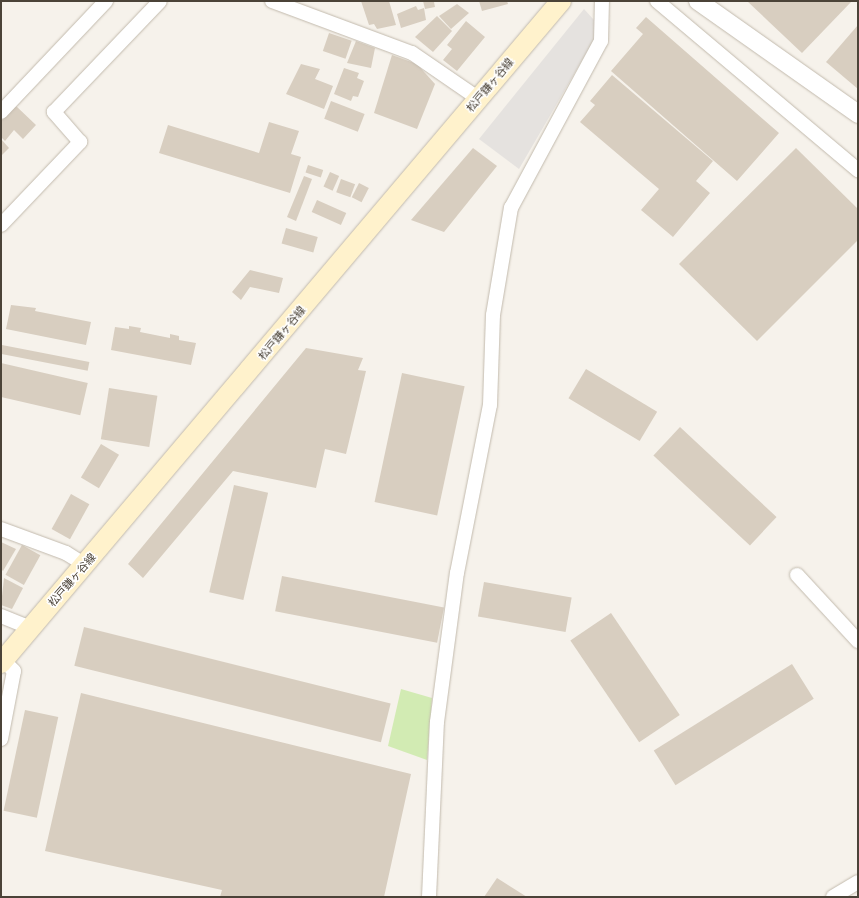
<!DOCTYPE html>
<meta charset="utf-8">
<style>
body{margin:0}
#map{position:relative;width:859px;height:898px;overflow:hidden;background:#f6f2eb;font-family:"PT Sans","Noto Sans JP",sans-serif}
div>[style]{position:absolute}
.green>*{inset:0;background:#d2ebb3}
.parking>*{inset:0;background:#e5e2df}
.building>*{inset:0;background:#d8cec0;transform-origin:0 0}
.roads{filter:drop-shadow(0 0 1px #c2baad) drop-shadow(0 0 1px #c2baad)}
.minor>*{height:14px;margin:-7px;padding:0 7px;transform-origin:7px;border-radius:7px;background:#fff}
.tertiary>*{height:18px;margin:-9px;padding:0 9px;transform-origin:9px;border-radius:9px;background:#fff}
.secondary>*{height:20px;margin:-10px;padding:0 10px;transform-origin:10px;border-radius:10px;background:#fff2cc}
span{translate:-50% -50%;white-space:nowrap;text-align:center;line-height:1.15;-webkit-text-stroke:3px #fff;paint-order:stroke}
.street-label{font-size:11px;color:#4b4338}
.frame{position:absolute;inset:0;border:2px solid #4b4338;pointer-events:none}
</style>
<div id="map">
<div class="green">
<i style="clip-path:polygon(401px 689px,432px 698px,427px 760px,388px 746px)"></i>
</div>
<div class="parking">
<i style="clip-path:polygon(584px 9px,594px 20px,595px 38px,519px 169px,479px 139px)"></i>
</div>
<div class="building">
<i style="clip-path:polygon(361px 1px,389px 1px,396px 25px,377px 29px,374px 24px,369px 25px)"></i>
<i style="clip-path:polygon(423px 1px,438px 1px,438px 2px,434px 2px,435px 7px,425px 9px)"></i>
<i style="clip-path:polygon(479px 1px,507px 1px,508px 4px,482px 11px)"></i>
<i style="clip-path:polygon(747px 1px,852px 1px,802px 53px)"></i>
<i style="clip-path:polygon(457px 4px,469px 13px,451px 29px,439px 16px)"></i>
<i style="clip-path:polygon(416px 6px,418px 10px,424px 8px,426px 20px,401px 28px,397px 14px)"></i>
<i style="clip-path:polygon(437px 16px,452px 31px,433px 52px,415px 37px)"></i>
<i style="clip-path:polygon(646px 17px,779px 133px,737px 181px,611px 71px,643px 34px,636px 28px)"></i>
<i style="clip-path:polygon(466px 21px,485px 37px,457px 71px,443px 60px,452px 49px,447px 45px)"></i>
<i style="clip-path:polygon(858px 25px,858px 89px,826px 62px)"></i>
<i style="left:329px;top:33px;width:24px;height:19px;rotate:19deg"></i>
<i style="clip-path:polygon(356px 41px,375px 48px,371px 68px,347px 63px)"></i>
<i style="clip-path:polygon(392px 55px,417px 64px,435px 84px,417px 129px,374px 113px)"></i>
<i style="clip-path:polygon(301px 64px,320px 69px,315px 79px,333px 86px,324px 109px,286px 94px)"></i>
<i style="clip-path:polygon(344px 68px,359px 73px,357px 78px,364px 81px,358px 97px,353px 96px,351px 101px,334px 94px)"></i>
<i style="clip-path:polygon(612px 75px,713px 161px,696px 181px,710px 193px,673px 237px,641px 210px,659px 189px,580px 122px,595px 105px,590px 101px)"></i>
<i style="left:331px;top:101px;width:36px;height:19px;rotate:21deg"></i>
<i style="clip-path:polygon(16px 106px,36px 125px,23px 139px,14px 130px,5px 141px,1px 137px,1px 121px)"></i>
<i style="clip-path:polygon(269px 122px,299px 131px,291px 154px,301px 157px,290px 193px,159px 153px,168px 125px,259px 153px)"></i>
<i style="clip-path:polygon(1px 139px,9px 148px,1px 156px)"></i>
<i style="clip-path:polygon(473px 148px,497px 166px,444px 232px,411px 220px)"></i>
<i style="clip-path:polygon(796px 148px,858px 209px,858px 240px,757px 341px,679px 264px)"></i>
<i style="left:308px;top:165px;width:16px;height:8px;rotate:18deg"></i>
<i style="left:330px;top:172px;width:10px;height:16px;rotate:24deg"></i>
<i style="clip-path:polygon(304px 176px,312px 179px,296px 221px,287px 217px)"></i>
<i style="left:341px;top:179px;width:15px;height:14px;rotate:20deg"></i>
<i style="left:359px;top:183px;width:11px;height:16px;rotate:27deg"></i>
<i style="left:317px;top:200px;width:32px;height:13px;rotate:24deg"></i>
<i style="left:286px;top:228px;width:33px;height:16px;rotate:16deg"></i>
<i style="clip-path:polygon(250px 270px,283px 278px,279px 293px,250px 287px,241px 300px,232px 292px)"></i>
<i style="clip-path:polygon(11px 305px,36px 308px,35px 311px,91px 322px,86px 345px,6px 329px)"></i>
<i style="clip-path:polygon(129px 326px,141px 328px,140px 332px,170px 338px,170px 334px,179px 336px,179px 340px,196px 343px,191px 365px,111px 350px,115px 327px,129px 329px)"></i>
<i style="left:2px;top:345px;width:89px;height:9px;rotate:11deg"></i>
<i style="clip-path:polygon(306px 348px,363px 358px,358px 370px,366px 371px,346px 454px,325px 449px,316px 488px,233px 471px,143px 578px,128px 564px)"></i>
<i style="left:1px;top:363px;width:89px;height:33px;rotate:13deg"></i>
<i style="left:586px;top:369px;width:83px;height:34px;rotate:31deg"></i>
<i style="left:402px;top:373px;width:64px;height:132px;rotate:12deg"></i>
<i style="left:109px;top:388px;width:49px;height:52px;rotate:9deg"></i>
<i style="left:680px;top:427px;width:132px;height:39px;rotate:43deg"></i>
<i style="left:101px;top:444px;width:21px;height:39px;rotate:31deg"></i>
<i style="left:234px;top:485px;width:35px;height:110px;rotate:13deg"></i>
<i style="left:71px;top:494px;width:21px;height:40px;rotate:29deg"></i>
<i style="clip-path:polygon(1px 542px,16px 549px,3px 571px,1px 569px)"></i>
<i style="left:22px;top:545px;width:21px;height:34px;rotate:29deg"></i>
<i style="left:282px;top:576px;width:165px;height:36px;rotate:11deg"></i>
<i style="clip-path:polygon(4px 578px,23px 588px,12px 609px,1px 605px)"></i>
<i style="left:484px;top:582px;width:89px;height:35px;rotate:10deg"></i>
<i style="left:611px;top:613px;width:123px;height:49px;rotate:56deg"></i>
<i style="left:84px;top:627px;width:316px;height:40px;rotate:14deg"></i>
<i style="left:792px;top:664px;width:41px;height:163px;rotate:58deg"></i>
<i style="clip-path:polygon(81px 693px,411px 774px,384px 897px,220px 897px,222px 890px,45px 851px)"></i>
<i style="left:25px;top:710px;width:34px;height:103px;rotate:12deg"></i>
<i style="clip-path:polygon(497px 878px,527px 897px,484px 897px)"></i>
</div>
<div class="roads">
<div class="minor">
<i style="left:272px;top:1px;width:149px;rotate:20.4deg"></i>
<i style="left:412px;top:53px;width:81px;rotate:34.5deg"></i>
<i style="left:657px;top:1px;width:263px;rotate:40.1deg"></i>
<i style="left:1px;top:112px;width:153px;rotate:-46.6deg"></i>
<i style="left:1px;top:225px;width:115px;rotate:-46.4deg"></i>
<i style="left:80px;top:142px;width:40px;rotate:-131deg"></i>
<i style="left:54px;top:112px;width:153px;rotate:-46.3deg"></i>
<i style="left:1px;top:529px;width:69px;rotate:20.3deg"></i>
<i style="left:66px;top:553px;width:22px;rotate:32deg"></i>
<i style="left:797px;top:575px;width:90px;rotate:47.3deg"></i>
<i style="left:1px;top:616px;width:32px;rotate:22deg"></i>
<i style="left:1px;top:739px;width:69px;rotate:-79.2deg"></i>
<i style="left:14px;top:671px;width:16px;rotate:-135deg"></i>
<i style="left:429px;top:897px;width:175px;rotate:-87.4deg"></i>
<i style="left:437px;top:722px;width:150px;rotate:-82.4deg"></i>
<i style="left:457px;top:573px;width:171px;rotate:-78.9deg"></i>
<i style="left:490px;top:405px;width:90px;rotate:-88.1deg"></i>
<i style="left:493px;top:315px;width:109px;rotate:-80.5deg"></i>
<i style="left:511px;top:208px;width:190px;rotate:-61.7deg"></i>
<i style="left:601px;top:41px;width:40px;rotate:-88.6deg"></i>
<i style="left:833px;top:897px;width:29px;rotate:-31deg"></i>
</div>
<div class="tertiary">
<i style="left:698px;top:1px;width:196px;rotate:35.2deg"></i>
</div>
<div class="secondary">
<i style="left:1px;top:663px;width:867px;rotate:-49.77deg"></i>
</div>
</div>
<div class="street-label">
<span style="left:490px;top:85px;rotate:-50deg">松戸鎌ヶ谷線</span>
<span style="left:282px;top:333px;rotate:-50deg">松戸鎌ヶ谷線</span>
<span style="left:72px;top:580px;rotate:-49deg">松戸鎌ヶ谷線</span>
</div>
<div class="frame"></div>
</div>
